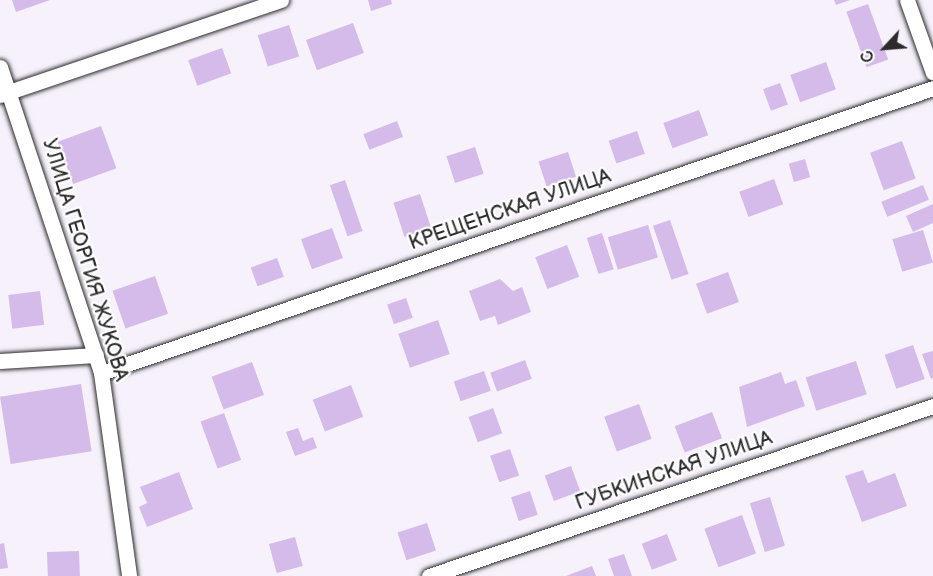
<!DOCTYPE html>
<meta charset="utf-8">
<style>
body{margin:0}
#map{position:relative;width:933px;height:576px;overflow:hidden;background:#f6f1fb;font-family:"Balsamiq Sans",sans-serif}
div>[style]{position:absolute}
.building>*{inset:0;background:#d4bbea;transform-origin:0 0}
.roads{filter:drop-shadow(0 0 2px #2b2b2b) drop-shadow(0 0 2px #2b2b2b)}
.minor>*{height:15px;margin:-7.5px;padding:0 7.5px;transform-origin:7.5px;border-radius:7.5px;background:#fff}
span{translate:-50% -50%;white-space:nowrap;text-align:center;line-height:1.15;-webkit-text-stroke:4.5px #fff;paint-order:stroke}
.street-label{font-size:20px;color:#2b2b2b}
.north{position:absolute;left:855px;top:18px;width:60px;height:60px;-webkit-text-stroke:4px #fff;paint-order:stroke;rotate:244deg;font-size:16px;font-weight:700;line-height:24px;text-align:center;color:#2b2b2b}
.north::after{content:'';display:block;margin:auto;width:21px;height:27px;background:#2b2b2b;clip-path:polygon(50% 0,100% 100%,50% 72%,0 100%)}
</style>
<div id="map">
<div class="building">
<i style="clip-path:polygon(12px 0,50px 0,16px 12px)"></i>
<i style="clip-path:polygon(368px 0,391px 0,392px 4px,371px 11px)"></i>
<i style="clip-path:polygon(834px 0,850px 0,836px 5px)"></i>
<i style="left:868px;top:4px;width:59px;height:23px;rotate:70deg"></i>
<i style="left:353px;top:23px;width:32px;height:50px;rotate:70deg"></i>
<i style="left:289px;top:25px;width:33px;height:33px;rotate:72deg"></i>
<i style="left:222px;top:48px;width:27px;height:36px;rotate:70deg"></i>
<i style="left:826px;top:62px;width:29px;height:38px;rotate:70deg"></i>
<i style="left:780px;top:83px;width:23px;height:18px;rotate:70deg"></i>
<i style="left:699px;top:110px;width:27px;height:38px;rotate:70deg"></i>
<i style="left:397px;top:121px;width:17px;height:36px;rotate:69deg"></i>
<i style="left:101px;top:126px;width:45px;height:46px;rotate:70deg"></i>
<i style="left:637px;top:131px;width:24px;height:30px;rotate:71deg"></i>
<i style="left:902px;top:141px;width:40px;height:34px;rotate:70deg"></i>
<i style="left:475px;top:147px;width:28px;height:30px;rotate:72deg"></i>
<i style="left:568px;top:152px;width:26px;height:31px;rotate:72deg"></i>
<i style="left:805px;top:159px;width:19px;height:17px;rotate:74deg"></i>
<i style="left:774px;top:179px;width:27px;height:37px;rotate:70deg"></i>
<i style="left:345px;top:180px;width:54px;height:16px;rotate:71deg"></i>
<i style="left:923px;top:185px;width:16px;height:45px;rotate:68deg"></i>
<i style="left:420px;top:194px;width:36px;height:28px;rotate:72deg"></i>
<i style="clip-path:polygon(933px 204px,933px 223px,913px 232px,906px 216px)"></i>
<i style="left:670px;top:220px;width:57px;height:18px;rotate:71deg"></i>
<i style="left:648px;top:225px;width:34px;height:42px;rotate:73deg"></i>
<i style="left:332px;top:228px;width:32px;height:33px;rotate:70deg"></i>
<i style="left:923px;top:230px;width:34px;height:32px;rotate:73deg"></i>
<i style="left:602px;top:233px;width:38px;height:16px;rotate:72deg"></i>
<i style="left:567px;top:245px;width:34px;height:34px;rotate:69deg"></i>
<i style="left:277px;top:258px;width:20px;height:28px;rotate:70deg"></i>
<i style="left:728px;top:272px;width:32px;height:34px;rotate:70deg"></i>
<i style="left:155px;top:276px;width:40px;height:45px;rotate:71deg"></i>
<i style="clip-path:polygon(500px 279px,513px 291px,522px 287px,531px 312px,498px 325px,495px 316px,480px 321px,469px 291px)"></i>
<i style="left:40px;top:291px;width:34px;height:32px;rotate:83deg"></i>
<i style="left:406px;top:298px;width:21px;height:20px;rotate:71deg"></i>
<i style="left:438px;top:320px;width:36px;height:42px;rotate:71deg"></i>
<i style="left:913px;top:345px;width:36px;height:30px;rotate:71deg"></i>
<i style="clip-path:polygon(933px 351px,933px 378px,931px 379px,922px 354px)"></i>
<i style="left:525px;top:360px;width:20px;height:37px;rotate:70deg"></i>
<i style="left:856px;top:361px;width:35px;height:53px;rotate:72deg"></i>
<i style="left:252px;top:362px;width:35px;height:43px;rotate:70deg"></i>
<i style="left:484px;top:371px;width:21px;height:32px;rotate:71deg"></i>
<i style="clip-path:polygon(781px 372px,785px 384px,796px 380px,805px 406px,747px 427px,739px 387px)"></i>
<i style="left:81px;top:384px;width:68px;height:82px;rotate:81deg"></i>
<i style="left:351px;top:385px;width:34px;height:41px;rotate:69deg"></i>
<i style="left:639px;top:404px;width:37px;height:37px;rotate:70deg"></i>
<i style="left:493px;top:408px;width:27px;height:26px;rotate:70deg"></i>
<i style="left:712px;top:412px;width:28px;height:40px;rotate:69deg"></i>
<i style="left:224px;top:413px;width:50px;height:25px;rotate:70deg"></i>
<i style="clip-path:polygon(298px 428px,303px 441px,313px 437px,317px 448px,295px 456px,286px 432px)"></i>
<i style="left:510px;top:449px;width:28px;height:21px;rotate:71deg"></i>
<i style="left:571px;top:466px;width:27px;height:28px;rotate:70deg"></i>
<i style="clip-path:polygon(863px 470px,868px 483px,895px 473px,907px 506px,862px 522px,845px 476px)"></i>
<i style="clip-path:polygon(179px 472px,193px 509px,147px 527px,139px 507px,147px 503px,140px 487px)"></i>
<i style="left:530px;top:491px;width:25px;height:20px;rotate:72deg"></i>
<i style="left:770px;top:497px;width:51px;height:21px;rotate:73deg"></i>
<i style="left:742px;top:515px;width:41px;height:40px;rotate:70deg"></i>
<i style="left:427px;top:523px;width:29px;height:31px;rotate:72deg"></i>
<i style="left:667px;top:534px;width:28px;height:27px;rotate:69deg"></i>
<i style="left:295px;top:537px;width:30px;height:27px;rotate:75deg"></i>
<i style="clip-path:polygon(4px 543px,8px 568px,0 569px,0 544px)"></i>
<i style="left:79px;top:551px;width:25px;height:32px;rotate:88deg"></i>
<i style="clip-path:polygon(624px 554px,632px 576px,614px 576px,608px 559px)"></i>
<i style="clip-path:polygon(592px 566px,596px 576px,566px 576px)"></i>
</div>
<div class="roads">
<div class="minor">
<i style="left:907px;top:0;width:77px;rotate:70.4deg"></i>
<i style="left:0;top:67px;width:322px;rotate:71.7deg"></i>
<i style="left:101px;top:373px;width:205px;rotate:82.1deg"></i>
<i style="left:0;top:95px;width:297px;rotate:-18.7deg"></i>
<i style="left:0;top:361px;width:96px;rotate:-3.6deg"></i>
<i style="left:101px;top:373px;width:879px;rotate:-18.91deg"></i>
<i style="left:429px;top:576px;width:532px;rotate:-18.64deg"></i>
</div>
</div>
<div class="street-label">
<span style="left:510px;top:210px;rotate:-19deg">КРЕЩЕНСКАЯ УЛИЦА</span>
<span style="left:85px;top:260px;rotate:73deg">УЛИЦА ГЕОРГИЯ ЖУКОВА</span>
<span style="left:674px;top:471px;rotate:-19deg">ГУБКИНСКАЯ УЛИЦА</span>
</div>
<div class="north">С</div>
</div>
